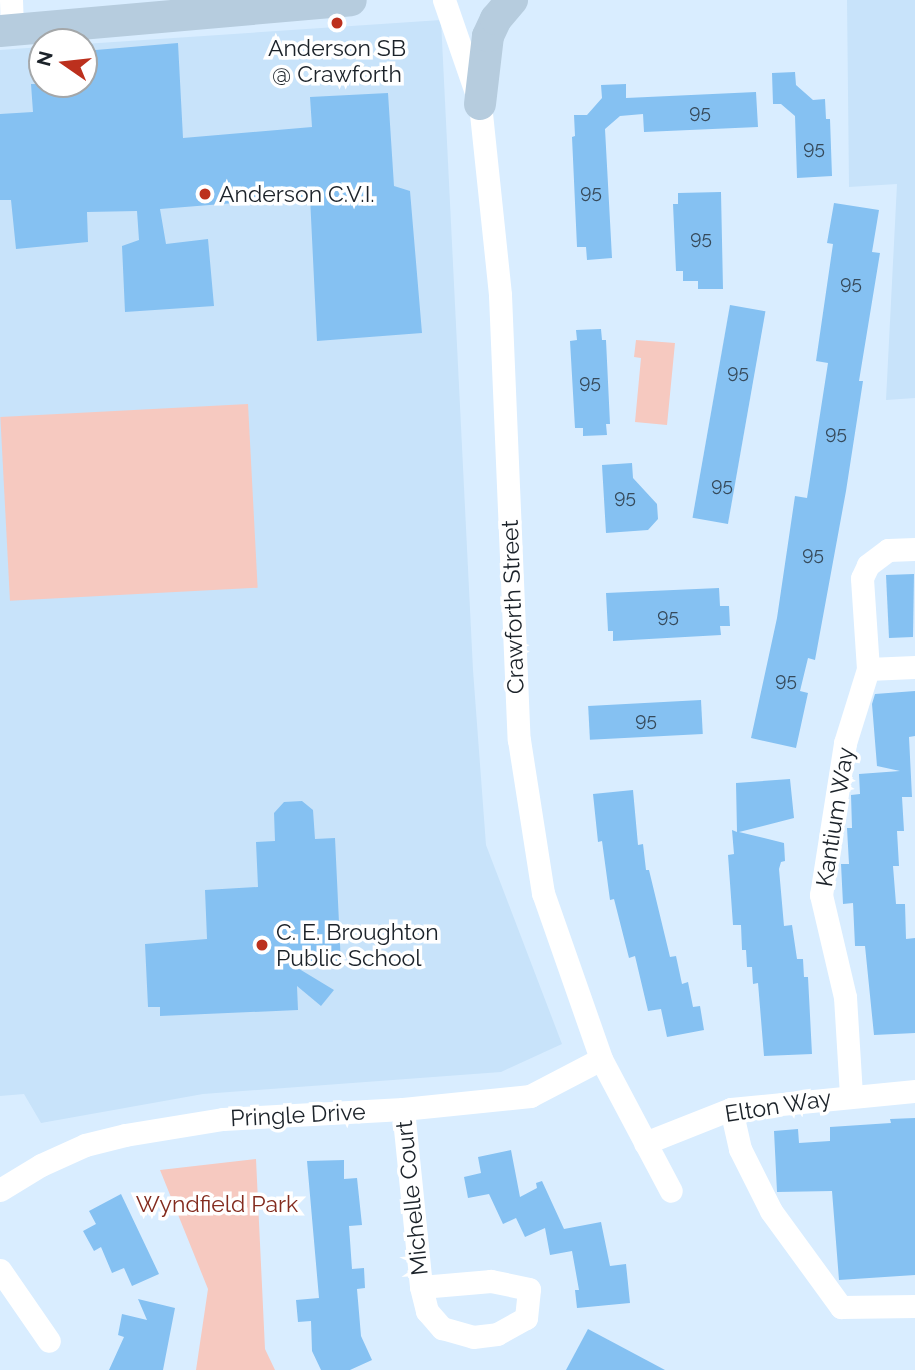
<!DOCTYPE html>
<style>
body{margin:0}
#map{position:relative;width:915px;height:1370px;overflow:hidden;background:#d9edff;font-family:Raleway,sans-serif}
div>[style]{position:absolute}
.built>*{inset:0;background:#c8e3fa}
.green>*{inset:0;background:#f6c9c0;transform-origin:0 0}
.building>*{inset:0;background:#85c1f2;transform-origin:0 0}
.minor>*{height:23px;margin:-11.5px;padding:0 11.5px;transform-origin:11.5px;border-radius:11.5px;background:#fff}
.secondary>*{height:32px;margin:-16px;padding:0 16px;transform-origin:16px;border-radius:16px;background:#b6ccde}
.dots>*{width:19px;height:19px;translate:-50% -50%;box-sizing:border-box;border:4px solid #fff;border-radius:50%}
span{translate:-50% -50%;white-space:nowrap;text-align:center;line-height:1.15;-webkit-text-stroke:7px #fff;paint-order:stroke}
.number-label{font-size:19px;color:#364a5b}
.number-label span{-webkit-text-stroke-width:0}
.poi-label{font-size:23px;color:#1b2229}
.left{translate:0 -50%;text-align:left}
.street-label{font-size:23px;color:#1b2229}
.park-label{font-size:23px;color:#832b1e}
.north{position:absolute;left:28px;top:28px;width:70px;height:70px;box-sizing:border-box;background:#fff;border:2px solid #a4a7a9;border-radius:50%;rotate:284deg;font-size:19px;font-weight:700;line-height:28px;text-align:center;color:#1b2229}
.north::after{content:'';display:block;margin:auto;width:24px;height:32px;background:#bc301d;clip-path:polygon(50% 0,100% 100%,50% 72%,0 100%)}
</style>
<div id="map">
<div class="built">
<i style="clip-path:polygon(847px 0,915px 0,915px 398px,886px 400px,897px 184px,849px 187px)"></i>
<i style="clip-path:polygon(441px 20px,473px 670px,486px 845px,562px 1044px,501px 1072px,203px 1094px,41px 1123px,24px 1094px,0 1096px,0 50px,42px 47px,42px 84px,84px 84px,84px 44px)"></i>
</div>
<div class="green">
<i style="clip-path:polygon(636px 340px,675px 343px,667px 425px,635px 422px,641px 358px,634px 357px)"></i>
<i style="left:248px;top:404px;width:184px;height:248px;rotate:87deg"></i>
<i style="clip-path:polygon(256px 1159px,265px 1349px,275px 1370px,196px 1370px,208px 1289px,160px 1170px)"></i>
</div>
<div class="building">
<i style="clip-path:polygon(178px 43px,183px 138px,312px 127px,310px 97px,388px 93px,394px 186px,410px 191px,422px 333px,317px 341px,310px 197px,160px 209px,166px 244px,208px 239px,214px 306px,125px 312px,122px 246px,139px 240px,137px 211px,87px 212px,88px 242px,16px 249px,11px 200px,0 200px,0 114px,33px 112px,31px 84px,84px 84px,84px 51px)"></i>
<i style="clip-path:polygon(795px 72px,796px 85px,813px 100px,825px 99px,826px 119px,830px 119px,832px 176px,797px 178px,795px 116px,781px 104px,773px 104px,772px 73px)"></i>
<i style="clip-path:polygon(626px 84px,626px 98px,756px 92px,758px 127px,644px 132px,643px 114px,620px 116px,605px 129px,612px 258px,587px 260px,586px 247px,577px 247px,572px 137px,575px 136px,574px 115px,587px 115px,602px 98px,601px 85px)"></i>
<i style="clip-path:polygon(721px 192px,723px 289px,698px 289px,698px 281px,683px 281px,683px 271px,676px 271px,673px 204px,678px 204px,678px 193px)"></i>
<i style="clip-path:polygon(834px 203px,879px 210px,872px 252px,880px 253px,859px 381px,863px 381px,846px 491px,815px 660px,808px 658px,800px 691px,808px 693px,796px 748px,751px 738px,777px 618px,795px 496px,807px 498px,828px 363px,816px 361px,833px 244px,827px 243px)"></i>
<i style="left:730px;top:305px;width:36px;height:216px;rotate:10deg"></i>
<i style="clip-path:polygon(601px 329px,602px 340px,606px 340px,610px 424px,606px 424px,607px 435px,583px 436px,583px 428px,575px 428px,570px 341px,577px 340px,576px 330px)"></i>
<i style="clip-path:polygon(632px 463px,633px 478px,657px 504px,658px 519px,648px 530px,606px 533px,602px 465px)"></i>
<i style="clip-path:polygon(914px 574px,913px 637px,889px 638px,886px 575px)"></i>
<i style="clip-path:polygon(719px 588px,720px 606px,729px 606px,730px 626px,720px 626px,721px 635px,613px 641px,613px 631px,608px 631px,606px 593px)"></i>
<i style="clip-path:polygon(915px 691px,915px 736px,909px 737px,912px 797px,902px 797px,904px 831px,897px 831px,899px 866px,893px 866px,896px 904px,905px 904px,906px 939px,915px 938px,915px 1033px,874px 1035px,865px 946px,855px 946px,853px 903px,843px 904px,841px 864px,849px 864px,847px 828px,852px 828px,851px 795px,860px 794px,859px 774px,900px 771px,877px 766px,872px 704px,875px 694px)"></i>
<i style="left:701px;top:700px;width:34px;height:113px;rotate:87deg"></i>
<i style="clip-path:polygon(790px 779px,794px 818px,739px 832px,784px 843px,785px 861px,781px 862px,779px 869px,784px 926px,792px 925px,797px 959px,803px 959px,804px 977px,808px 977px,812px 1054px,764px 1056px,758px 983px,753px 984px,752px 967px,747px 967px,746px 950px,742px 950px,741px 925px,733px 925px,728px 855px,734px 854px,732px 830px,737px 832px,736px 783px)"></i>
<i style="clip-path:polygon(633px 790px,638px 845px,643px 844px,646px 870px,649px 870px,670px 957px,676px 956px,682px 984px,688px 982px,693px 1007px,700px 1006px,704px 1030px,667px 1037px,661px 1009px,648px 1011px,635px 956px,629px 958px,614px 899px,610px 900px,602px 841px,598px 842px,593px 794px)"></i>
<i style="clip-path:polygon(302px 801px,313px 810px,315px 839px,335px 838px,341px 965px,296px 967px,334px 990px,321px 1006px,297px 986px,298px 1010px,160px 1016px,160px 1007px,148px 1007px,145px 944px,207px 939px,205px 890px,258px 887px,256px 842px,275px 841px,274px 813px,284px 802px)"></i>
<i style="clip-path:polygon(915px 1118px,915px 1275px,839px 1280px,832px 1191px,777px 1192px,774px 1131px,798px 1129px,799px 1143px,830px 1141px,830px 1127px,891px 1123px,890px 1119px)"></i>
<i style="clip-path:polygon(511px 1150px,520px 1197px,537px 1188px,536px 1183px,542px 1181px,564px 1229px,601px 1222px,610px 1266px,626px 1264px,630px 1303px,577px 1308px,575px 1290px,579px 1290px,572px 1251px,550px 1255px,545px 1228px,525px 1237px,516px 1218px,503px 1224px,489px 1194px,468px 1198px,464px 1177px,481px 1173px,478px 1157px)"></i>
<i style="clip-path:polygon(344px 1160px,344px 1179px,357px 1178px,362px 1225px,349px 1226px,352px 1269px,364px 1268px,365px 1288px,357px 1289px,361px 1336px,372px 1360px,350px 1370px,321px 1370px,312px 1351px,311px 1321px,298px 1322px,296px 1300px,319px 1298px,307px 1161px)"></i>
<i style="clip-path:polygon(121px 1194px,159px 1274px,132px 1286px,124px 1268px,112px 1273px,101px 1247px,94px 1251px,83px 1231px,96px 1224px,89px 1211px)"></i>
<i style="clip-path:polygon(138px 1299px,175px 1308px,163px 1370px,109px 1370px,124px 1337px,118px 1335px,122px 1314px,147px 1320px)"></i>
<i style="clip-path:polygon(588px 1329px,665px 1370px,566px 1370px)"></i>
</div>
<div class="minor">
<i style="left:11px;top:0;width:31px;rotate:88deg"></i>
<i style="left:444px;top:0;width:110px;rotate:70.9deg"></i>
<i style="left:480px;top:104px;width:192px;rotate:84deg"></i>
<i style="left:500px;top:295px;width:445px;rotate:87.6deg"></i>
<i style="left:519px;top:740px;width:155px;rotate:81.1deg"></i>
<i style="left:543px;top:893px;width:176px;rotate:70.7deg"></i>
<i style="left:601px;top:1059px;width:149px;rotate:62.1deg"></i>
<i style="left:868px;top:669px;width:91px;rotate:-93.8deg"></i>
<i style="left:862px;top:578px;width:14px;rotate:-65deg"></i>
<i style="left:868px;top:565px;width:25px;rotate:-37deg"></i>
<i style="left:888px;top:550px;width:27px;rotate:-2deg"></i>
<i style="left:851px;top:1095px;width:98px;rotate:-93.5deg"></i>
<i style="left:845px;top:997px;width:105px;rotate:-103.2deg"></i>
<i style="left:821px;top:895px;width:154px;rotate:-81deg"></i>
<i style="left:845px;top:743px;width:77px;rotate:-72.7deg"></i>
<i style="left:868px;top:669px;width:47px;rotate:-2.4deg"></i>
<i style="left:403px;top:1109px;width:179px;rotate:84.2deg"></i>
<i style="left:421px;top:1287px;width:25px;rotate:76deg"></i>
<i style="left:427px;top:1311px;width:23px;rotate:49deg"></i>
<i style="left:442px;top:1328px;width:32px;rotate:16deg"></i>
<i style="left:473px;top:1337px;width:24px;rotate:-7deg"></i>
<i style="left:497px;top:1334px;width:33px;rotate:-29deg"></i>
<i style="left:526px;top:1318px;width:29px;rotate:-84deg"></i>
<i style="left:529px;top:1289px;width:39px;rotate:-168deg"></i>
<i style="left:491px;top:1281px;width:70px;rotate:175.1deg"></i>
<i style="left:731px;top:1109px;width:41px;rotate:77.3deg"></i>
<i style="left:740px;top:1149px;width:69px;rotate:63.4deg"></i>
<i style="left:771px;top:1211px;width:119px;rotate:53.9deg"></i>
<i style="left:841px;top:1307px;width:74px;rotate:-0.8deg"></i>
<i style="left:645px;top:1143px;width:92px;rotate:-21.6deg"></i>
<i style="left:731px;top:1109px;width:185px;rotate:-5.6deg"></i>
<i style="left:0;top:1190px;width:48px;rotate:-31.4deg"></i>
<i style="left:41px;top:1165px;width:48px;rotate:-24.4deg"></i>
<i style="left:85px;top:1145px;width:41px;rotate:-14deg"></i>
<i style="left:125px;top:1135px;width:99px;rotate:-9.3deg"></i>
<i style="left:223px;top:1119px;width:180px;rotate:-3.2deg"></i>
<i style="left:403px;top:1109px;width:128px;rotate:-5.8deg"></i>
<i style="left:530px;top:1096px;width:80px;rotate:-27.5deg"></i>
<i style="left:0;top:1270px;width:86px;rotate:55.4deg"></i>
</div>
<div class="secondary">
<i style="left:0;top:31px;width:352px;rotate:-5deg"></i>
<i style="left:480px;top:104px;width:68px;rotate:-83.3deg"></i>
<i style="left:488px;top:36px;width:19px;rotate:-65deg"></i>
<i style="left:496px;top:19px;width:25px;rotate:-50deg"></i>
</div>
<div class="dots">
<i style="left:337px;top:23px;background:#bc301d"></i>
<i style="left:205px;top:194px;background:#bc301d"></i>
<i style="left:262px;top:945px;background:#bc301d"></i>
</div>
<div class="number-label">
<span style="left:700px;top:112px">95</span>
<span style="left:814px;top:148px">95</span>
<span style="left:591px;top:192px">95</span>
<span style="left:701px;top:238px">95</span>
<span style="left:851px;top:283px">95</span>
<span style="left:738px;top:372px">95</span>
<span style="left:590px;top:382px">95</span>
<span style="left:836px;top:433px">95</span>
<span style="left:722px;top:485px">95</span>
<span style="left:625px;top:497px">95</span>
<span style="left:813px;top:554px">95</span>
<span style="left:668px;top:616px">95</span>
<span style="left:786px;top:680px">95</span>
<span style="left:646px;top:720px">95</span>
</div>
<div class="poi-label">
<span style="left:337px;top:61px">Anderson SB<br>@ Crawforth</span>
<span class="left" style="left:219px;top:194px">Anderson C.V.I.</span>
<span class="left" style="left:276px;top:945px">C. E. Broughton<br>Public School</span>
</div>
<div class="street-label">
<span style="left:513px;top:607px;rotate:-92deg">Crawforth Street</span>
<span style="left:835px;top:817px;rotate:-81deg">Kantium Way</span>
<span style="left:778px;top:1106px;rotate:-9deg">Elton Way</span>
<span style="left:298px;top:1115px;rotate:-3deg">Pringle Drive</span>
<span style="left:412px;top:1198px;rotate:-96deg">Michelle Court</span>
</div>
<div class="park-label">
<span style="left:217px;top:1204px">Wyndfield Park</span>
</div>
<div class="north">N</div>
</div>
